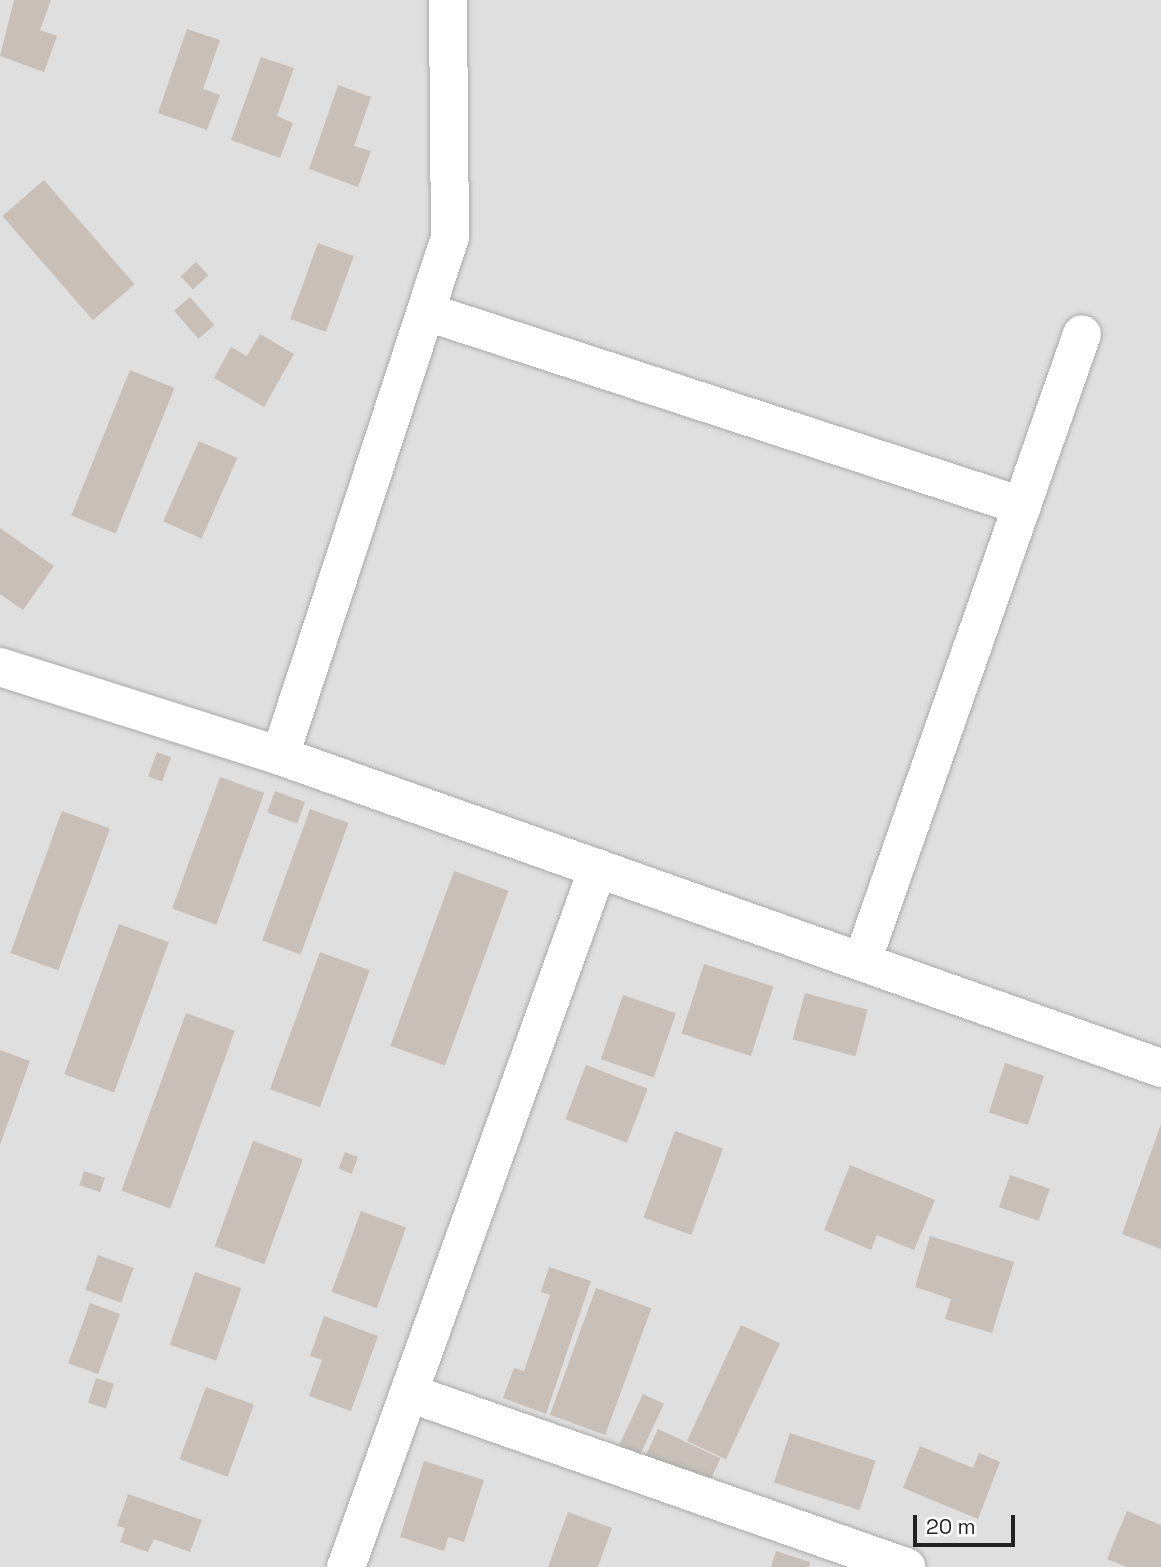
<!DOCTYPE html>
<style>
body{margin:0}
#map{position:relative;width:1161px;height:1567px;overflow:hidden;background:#f2efe9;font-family:"Space Grotesk",sans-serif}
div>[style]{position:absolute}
.residential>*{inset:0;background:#e0dfdf;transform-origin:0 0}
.building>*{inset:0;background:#c7bfb8;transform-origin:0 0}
.roads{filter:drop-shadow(0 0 2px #a9a9a9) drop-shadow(0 0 2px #a9a9a9)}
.minor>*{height:38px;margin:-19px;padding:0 19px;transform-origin:19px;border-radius:19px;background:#fff}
span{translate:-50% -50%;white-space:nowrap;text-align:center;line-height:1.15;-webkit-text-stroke:6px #fff;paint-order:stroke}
.scale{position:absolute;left:913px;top:1515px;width:102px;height:32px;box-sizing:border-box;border:4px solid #222;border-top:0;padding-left:9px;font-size:21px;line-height:24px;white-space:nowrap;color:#222;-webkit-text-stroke:5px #fff;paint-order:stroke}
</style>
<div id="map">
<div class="residential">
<i style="left:0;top:0;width:1161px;height:1567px"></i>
</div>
<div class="building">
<i style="clip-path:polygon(14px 0,51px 0,40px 30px,57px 36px,44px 72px,0 56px)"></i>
<i style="clip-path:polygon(187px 29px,220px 40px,203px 89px,220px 95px,207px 130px,158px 113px)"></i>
<i style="clip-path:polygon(261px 57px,294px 68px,277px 116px,293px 123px,280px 158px,231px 140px)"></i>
<i style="clip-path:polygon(338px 85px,371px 97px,354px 146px,371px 151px,358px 187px,309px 169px)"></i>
<i style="left:44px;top:180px;width:138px;height:55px;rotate:49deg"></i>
<i style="left:318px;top:243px;width:38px;height:81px;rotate:20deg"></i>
<i style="left:196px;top:262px;width:18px;height:21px;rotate:47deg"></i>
<i style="left:190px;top:297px;width:37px;height:21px;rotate:49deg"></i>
<i style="clip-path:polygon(260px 334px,294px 354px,264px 407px,214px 378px,231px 347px,247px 356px)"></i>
<i style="left:130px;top:370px;width:48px;height:157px;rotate:22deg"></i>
<i style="left:199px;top:441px;width:42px;height:88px;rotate:24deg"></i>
<i style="clip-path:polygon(0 528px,54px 566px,23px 610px,0 594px)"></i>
<i style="left:157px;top:752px;width:15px;height:26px;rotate:20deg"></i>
<i style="left:220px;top:777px;width:47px;height:140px;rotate:20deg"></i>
<i style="left:275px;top:791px;width:32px;height:23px;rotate:20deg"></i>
<i style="left:310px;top:809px;width:41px;height:140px;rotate:20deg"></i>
<i style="left:62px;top:811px;width:51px;height:151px;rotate:20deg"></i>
<i style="left:454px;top:871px;width:58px;height:186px;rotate:20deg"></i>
<i style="left:119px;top:924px;width:53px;height:160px;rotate:20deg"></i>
<i style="left:320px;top:952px;width:53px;height:146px;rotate:20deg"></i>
<i style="left:704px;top:964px;width:73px;height:73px;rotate:18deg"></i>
<i style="left:805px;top:993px;width:65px;height:48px;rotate:15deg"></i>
<i style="left:623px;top:995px;width:56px;height:68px;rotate:19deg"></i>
<i style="left:186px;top:1013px;width:52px;height:189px;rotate:20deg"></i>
<i style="clip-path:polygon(0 1050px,30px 1061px,0 1145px)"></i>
<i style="left:1005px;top:1063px;width:41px;height:52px;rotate:18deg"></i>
<i style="left:586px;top:1065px;width:66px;height:58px;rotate:21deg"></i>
<i style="clip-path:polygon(1161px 1124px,1161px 1249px,1122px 1234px)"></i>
<i style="left:675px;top:1131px;width:51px;height:92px;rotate:20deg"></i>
<i style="left:253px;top:1141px;width:53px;height:112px;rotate:20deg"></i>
<i style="left:345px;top:1152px;width:14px;height:18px;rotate:21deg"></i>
<i style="clip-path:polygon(850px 1165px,935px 1200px,914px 1250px,877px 1235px,871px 1250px,824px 1230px)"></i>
<i style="left:84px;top:1171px;width:22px;height:15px;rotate:18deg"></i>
<i style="left:1010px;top:1175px;width:42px;height:34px;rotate:19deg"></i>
<i style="left:361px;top:1211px;width:48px;height:86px;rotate:20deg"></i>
<i style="clip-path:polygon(930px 1236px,1014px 1262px,992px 1333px,945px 1319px,951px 1299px,915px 1287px)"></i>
<i style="left:98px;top:1255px;width:38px;height:37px;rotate:20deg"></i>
<i style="clip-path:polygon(549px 1267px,591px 1281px,546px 1414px,503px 1398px,514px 1368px,524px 1371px,550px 1295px,541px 1292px)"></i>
<i style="left:195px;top:1272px;width:49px;height:77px;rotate:19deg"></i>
<i style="left:596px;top:1288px;width:59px;height:135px;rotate:20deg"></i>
<i style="left:90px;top:1303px;width:32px;height:64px;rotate:20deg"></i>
<i style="clip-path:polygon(324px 1316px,378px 1336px,351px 1411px,309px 1396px,322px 1360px,310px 1356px)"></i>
<i style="left:741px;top:1325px;width:43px;height:128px;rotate:25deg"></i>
<i style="left:96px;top:1378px;width:19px;height:26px;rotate:18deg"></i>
<i style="left:206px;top:1387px;width:51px;height:77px;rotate:20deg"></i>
<i style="left:643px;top:1394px;width:23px;height:57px;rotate:25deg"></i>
<i style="left:658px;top:1429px;width:69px;height:32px;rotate:25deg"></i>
<i style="left:790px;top:1433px;width:90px;height:52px;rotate:18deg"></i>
<i style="clip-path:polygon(920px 1446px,973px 1468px,979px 1453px,1000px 1462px,978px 1519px,903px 1488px)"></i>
<i style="clip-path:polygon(424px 1461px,484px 1480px,464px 1542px,448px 1537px,444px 1551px,400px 1537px)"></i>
<i style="clip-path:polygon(128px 1494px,202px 1520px,190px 1552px,154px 1539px,148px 1552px,120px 1542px,125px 1528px,117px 1526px)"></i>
<i style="clip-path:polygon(1127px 1511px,1161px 1525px,1161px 1567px,1127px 1567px,1107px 1559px)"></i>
<i style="clip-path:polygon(568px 1512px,612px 1528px,598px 1567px,548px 1567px)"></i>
<i style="clip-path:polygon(776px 1551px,810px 1562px,809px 1567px,771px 1567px)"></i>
</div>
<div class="roads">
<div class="minor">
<i style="left:427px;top:312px;width:626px;rotate:18.06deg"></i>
<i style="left:0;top:667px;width:294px;rotate:17.6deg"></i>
<i style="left:280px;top:756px;width:935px;rotate:19.5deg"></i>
<i style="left:280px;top:756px;width:546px;rotate:-71.86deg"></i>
<i style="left:450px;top:237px;width:237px;rotate:-90.5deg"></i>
<i style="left:862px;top:962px;width:665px;rotate:-70.69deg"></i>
<i style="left:409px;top:1393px;width:527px;rotate:19.3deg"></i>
<i style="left:346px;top:1567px;width:743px;rotate:-70.18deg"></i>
</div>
</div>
<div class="scale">20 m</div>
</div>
